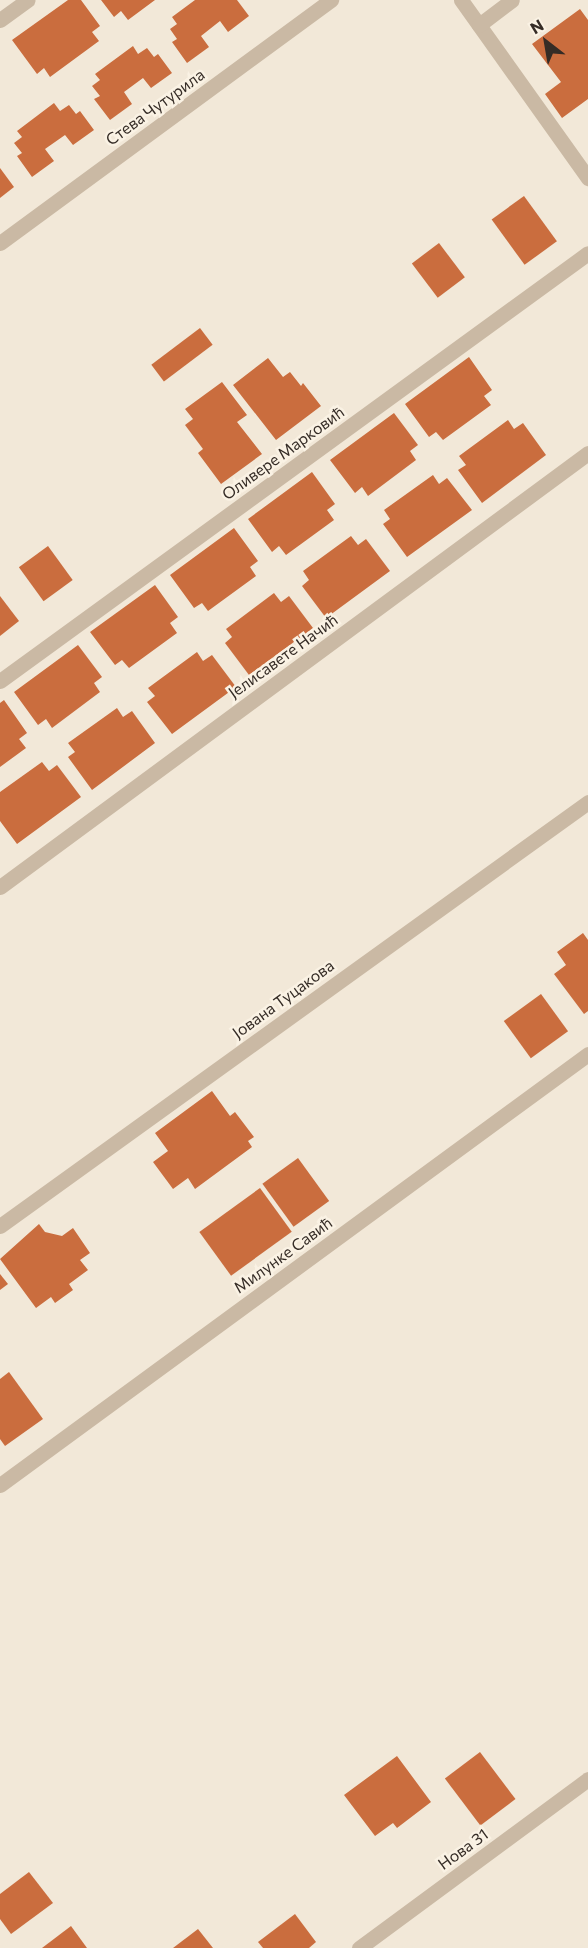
<!DOCTYPE html>
<meta charset="utf-8">
<style>
body{margin:0}
#map{position:relative;width:588px;height:1948px;overflow:hidden;background:#f2e8d8;font-family:Commissioner,sans-serif}
div>[style]{position:absolute}
.building>*{inset:0;background:#ca6d3e;transform-origin:0 0}
.street>*{height:15px;margin:-7.5px;padding:0 7.5px;transform-origin:7.5px;border-radius:7.5px;background:#cab9a4}
span{translate:-50% -50%;white-space:nowrap;text-align:center;line-height:1.15;-webkit-text-stroke:5px #faf2e4;paint-order:stroke}
.street-label{font-size:16px;color:#352c26}
.north{position:absolute;left:516px;top:12px;width:60px;height:60px;-webkit-text-stroke:4px #faf2e4;paint-order:stroke;rotate:329deg;font-size:16px;font-weight:700;line-height:24px;text-align:center;color:#352c26}
.north::after{content:'';display:block;margin:auto;width:21px;height:27px;background:#352c26;clip-path:polygon(50% 0,100% 100%,50% 72%,0 100%)}
</style>
<div id="map">
<div class="building">
<i style="clip-path:polygon(68px 0,81px 0,100px 26px,92px 32px,99px 41px,50px 77px,44px 68px,37px 74px,12px 40px)"></i>
<i style="clip-path:polygon(101px 0,155px 0,128px 20px,121px 11px,114px 17px)"></i>
<i style="clip-path:polygon(195px 0,237px 0,249px 16px,228px 32px,220px 21px,201px 36px,209px 47px,187px 63px,172px 42px,177px 39px,170px 29px,177px 24px,172px 17px)"></i>
<i style="clip-path:polygon(580px 9px,588px 20px,588px 99px,562px 118px,545px 94px,561px 82px,532px 44px)"></i>
<i style="clip-path:polygon(133px 46px,138px 54px,147px 48px,154px 57px,158px 54px,172px 73px,151px 88px,143px 78px,124px 92px,132px 104px,110px 120px,94px 99px,100px 96px,92px 86px,100px 80px,95px 74px)"></i>
<i style="clip-path:polygon(54px 103px,60px 111px,69px 105px,76px 114px,80px 111px,94px 130px,73px 145px,65px 135px,45px 149px,54px 161px,32px 177px,17px 156px,22px 153px,14px 143px,22px 137px,17px 131px)"></i>
<i style="clip-path:polygon(0 168px,14px 187px,0 198px)"></i>
<i style="left:524px;top:196px;width:56px;height:40px;rotate:54deg"></i>
<i style="left:439px;top:243px;width:43px;height:34px;rotate:53deg"></i>
<i style="left:200px;top:328px;width:21px;height:61px;rotate:53deg"></i>
<i style="clip-path:polygon(469px 357px,492px 390px,484px 396px,491px 405px,443px 440px,436px 432px,429px 437px,405px 404px)"></i>
<i style="clip-path:polygon(268px 358px,283px 377px,290px 372px,301px 386px,303px 383px,321px 406px,276px 440px,233px 385px)"></i>
<i style="clip-path:polygon(222px 382px,247px 415px,237px 422px,262px 454px,221px 484px,198px 453px,203px 449px,185px 425px,193px 419px,185px 409px)"></i>
<i style="clip-path:polygon(394px 413px,418px 445px,410px 451px,416px 460px,368px 496px,362px 487px,355px 493px,330px 460px)"></i>
<i style="clip-path:polygon(508px 420px,514px 429px,523px 423px,546px 455px,482px 503px,458px 470px,466px 465px,459px 456px)"></i>
<i style="clip-path:polygon(312px 472px,335px 504px,327px 510px,334px 520px,286px 555px,279px 546px,272px 552px,248px 519px)"></i>
<i style="clip-path:polygon(433px 475px,439px 484px,447px 478px,472px 510px,407px 557px,383px 524px,390px 519px,384px 510px)"></i>
<i style="clip-path:polygon(234px 528px,258px 561px,250px 567px,256px 576px,208px 611px,202px 603px,194px 608px,170px 575px)"></i>
<i style="clip-path:polygon(351px 536px,358px 545px,366px 539px,390px 571px,326px 618px,302px 586px,309px 580px,303px 571px)"></i>
<i style="left:48px;top:546px;width:42px;height:36px;rotate:54deg"></i>
<i style="clip-path:polygon(155px 585px,178px 617px,170px 623px,177px 633px,129px 668px,122px 660px,115px 665px,90px 632px)"></i>
<i style="clip-path:polygon(274px 593px,281px 602px,289px 596px,313px 628px,249px 675px,225px 643px,232px 637px,226px 629px)"></i>
<i style="clip-path:polygon(0 596px,19px 621px,0 636px)"></i>
<i style="clip-path:polygon(78px 645px,102px 677px,94px 683px,100px 692px,52px 728px,46px 719px,38px 725px,14px 692px)"></i>
<i style="clip-path:polygon(197px 652px,203px 661px,212px 655px,236px 687px,172px 734px,147px 702px,155px 696px,148px 688px)"></i>
<i style="clip-path:polygon(4px 700px,27px 733px,19px 739px,26px 748px,0 767px,0 703px)"></i>
<i style="clip-path:polygon(117px 708px,123px 717px,132px 711px,155px 743px,92px 790px,68px 757px,75px 752px,68px 743px)"></i>
<i style="clip-path:polygon(42px 762px,49px 771px,57px 765px,81px 797px,17px 844px,0 821px,0 792px)"></i>
<i style="clip-path:polygon(583px 933px,588px 940px,588px 1011px,584px 1014px,554px 974px,566px 965px,557px 952px)"></i>
<i style="left:541px;top:994px;width:46px;height:46px;rotate:54deg"></i>
<i style="clip-path:polygon(212px 1091px,230px 1116px,235px 1112px,254px 1137px,248px 1141px,252px 1147px,195px 1189px,188px 1178px,173px 1189px,153px 1162px,168px 1151px,155px 1133px)"></i>
<i style="left:298px;top:1158px;width:53px;height:44px;rotate:54deg"></i>
<i style="left:260px;top:1188px;width:54px;height:75px;rotate:54deg"></i>
<i style="clip-path:polygon(39px 1224px,45px 1232px,62px 1236px,73px 1228px,90px 1253px,80px 1260px,88px 1270px,69px 1284px,73px 1290px,55px 1303px,51px 1297px,36px 1308px,0 1259px)"></i>
<i style="clip-path:polygon(0 1274px,8px 1284px,0 1290px)"></i>
<i style="clip-path:polygon(9px 1372px,43px 1419px,5px 1446px,0 1439px,0 1379px)"></i>
<i style="left:480px;top:1752px;width:59px;height:44px;rotate:53deg"></i>
<i style="clip-path:polygon(397px 1756px,431px 1802px,397px 1828px,393px 1823px,375px 1836px,344px 1795px)"></i>
<i style="clip-path:polygon(29px 1872px,53px 1903px,11px 1934px,0 1919px,0 1894px)"></i>
<i style="clip-path:polygon(295px 1914px,316px 1942px,309px 1948px,263px 1948px,258px 1942px)"></i>
<i style="clip-path:polygon(71px 1926px,87px 1948px,42px 1948px)"></i>
<i style="clip-path:polygon(198px 1929px,213px 1948px,173px 1948px)"></i>
</div>
<div class="street">
<i style="left:461px;top:0;width:219px;rotate:54.5deg"></i>
<i style="left:0;top:20px;width:34px;rotate:-36deg"></i>
<i style="left:479px;top:25px;width:41px;rotate:-37.1deg"></i>
<i style="left:0;top:243px;width:411px;rotate:-36.3deg"></i>
<i style="left:0;top:681px;width:727px;rotate:-36.05deg"></i>
<i style="left:0;top:887px;width:731px;rotate:-36.43deg"></i>
<i style="left:0;top:1226px;width:725px;rotate:-35.79deg"></i>
<i style="left:0;top:1485px;width:729px;rotate:-36.24deg"></i>
<i style="left:359px;top:1948px;width:285px;rotate:-36.4deg"></i>
</div>
<div class="street-label">
<span style="left:155px;top:107px;rotate:-36deg">Стева Чутурила</span>
<span style="left:283px;top:453px;rotate:-36deg">Оливере Марковић</span>
<span style="left:283px;top:656px;rotate:-36deg">Јелисавете Начић</span>
<span style="left:283px;top:999px;rotate:-36deg">Јована Туцакова</span>
<span style="left:283px;top:1255px;rotate:-36deg">Милунке Савић</span>
<span style="left:463px;top:1849px;rotate:-36deg">Нова 31</span>
</div>
<div class="north">N</div>
</div>
